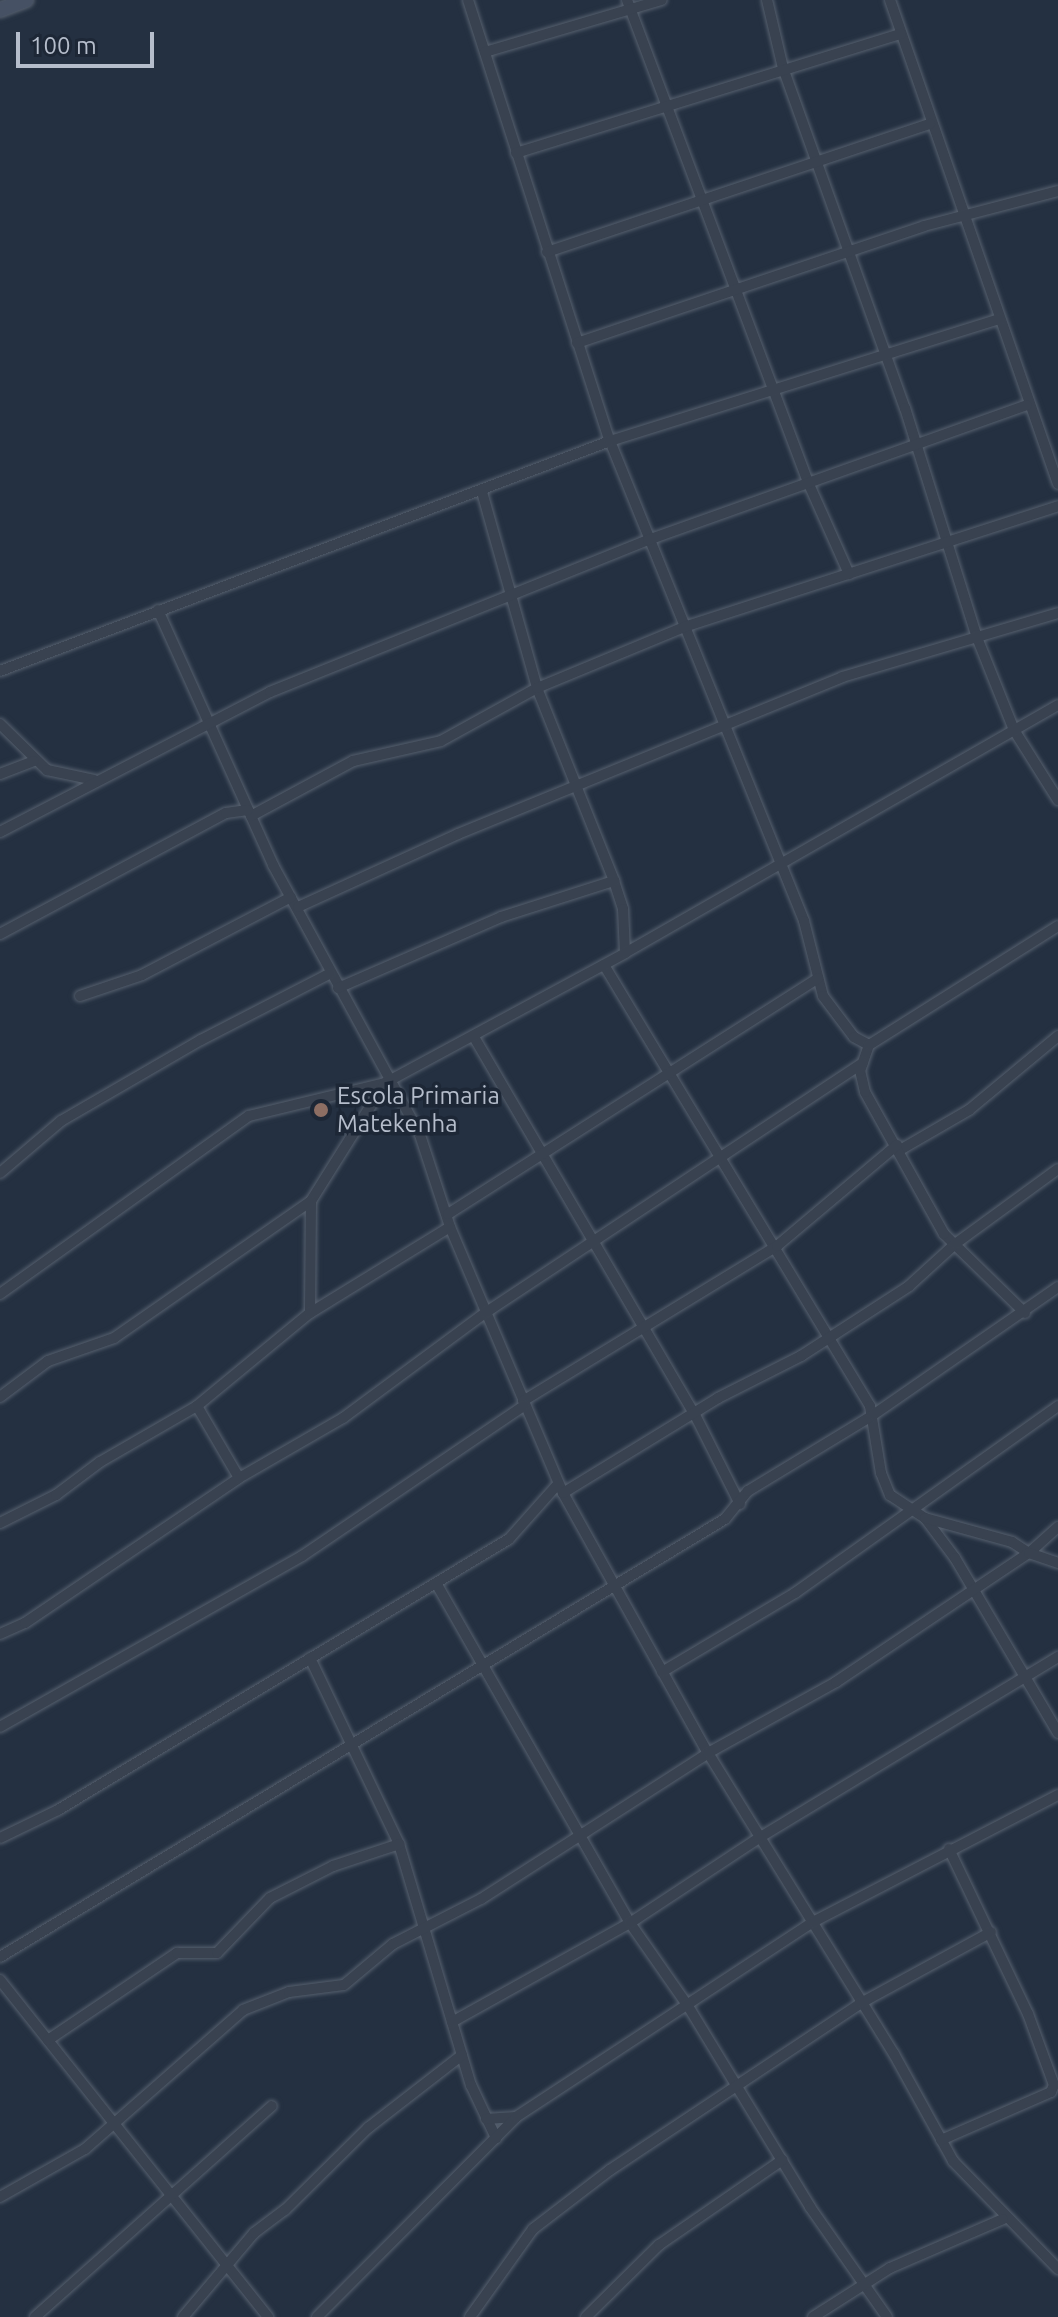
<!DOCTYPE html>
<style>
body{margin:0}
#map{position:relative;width:1058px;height:2317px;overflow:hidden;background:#243041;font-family:Ubuntu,sans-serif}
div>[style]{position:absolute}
.roads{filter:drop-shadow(0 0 2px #56606e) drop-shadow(0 0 2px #56606e)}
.street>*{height:10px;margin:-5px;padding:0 5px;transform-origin:5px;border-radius:5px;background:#394250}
.secondary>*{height:14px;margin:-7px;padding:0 7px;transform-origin:7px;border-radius:7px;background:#465164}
.dots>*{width:22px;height:22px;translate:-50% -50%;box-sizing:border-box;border:4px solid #1d2736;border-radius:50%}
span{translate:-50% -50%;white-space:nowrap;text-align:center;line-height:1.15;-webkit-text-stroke:7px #1d2736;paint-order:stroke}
.poi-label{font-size:24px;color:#b5bdcb}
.left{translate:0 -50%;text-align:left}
.scale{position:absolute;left:16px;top:32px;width:138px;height:36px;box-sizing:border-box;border:4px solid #b5bdcb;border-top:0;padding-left:10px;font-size:24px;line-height:28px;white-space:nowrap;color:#b5bdcb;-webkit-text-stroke:6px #1d2736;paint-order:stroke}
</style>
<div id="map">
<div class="roads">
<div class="street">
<i style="left:468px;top:0;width:463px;rotate:72.2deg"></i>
<i style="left:610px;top:441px;width:518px;rotate:67.99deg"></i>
<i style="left:804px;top:921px;width:77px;rotate:75.8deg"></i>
<i style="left:823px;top:996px;width:51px;rotate:52.9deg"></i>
<i style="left:854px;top:1037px;width:17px;rotate:28deg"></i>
<i style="left:627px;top:0;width:515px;rotate:69.42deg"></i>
<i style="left:808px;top:482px;width:101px;rotate:66deg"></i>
<i style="left:767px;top:0;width:70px;rotate:76.8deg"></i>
<i style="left:783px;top:68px;width:361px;rotate:70.3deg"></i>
<i style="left:905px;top:408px;width:238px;rotate:72.6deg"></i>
<i style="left:976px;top:635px;width:102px;rotate:68.2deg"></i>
<i style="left:1014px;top:730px;width:83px;rotate:57.8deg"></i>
<i style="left:890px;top:0;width:512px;rotate:70.86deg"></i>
<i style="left:485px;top:52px;width:184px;rotate:-16.4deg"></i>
<i style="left:516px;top:153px;width:403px;rotate:-17.2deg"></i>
<i style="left:547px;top:252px;width:404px;rotate:-18.5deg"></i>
<i style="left:577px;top:343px;width:366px;rotate:-18.6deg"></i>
<i style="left:924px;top:226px;width:138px;rotate:-14.6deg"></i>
<i style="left:482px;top:492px;width:204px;rotate:74.3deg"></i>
<i style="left:537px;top:688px;width:208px;rotate:68.2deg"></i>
<i style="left:614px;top:881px;width:29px;rotate:72deg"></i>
<i style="left:623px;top:909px;width:44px;rotate:87.4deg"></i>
<i style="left:158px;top:610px;width:280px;rotate:65.7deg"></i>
<i style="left:273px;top:865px;width:307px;rotate:61.4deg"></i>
<i style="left:420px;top:1135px;width:97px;rotate:71.9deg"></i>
<i style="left:450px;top:1227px;width:289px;rotate:67deg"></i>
<i style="left:563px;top:1493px;width:298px;rotate:60.9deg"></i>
<i style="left:708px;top:1753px;width:354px;rotate:58.3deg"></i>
<i style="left:894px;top:2054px;width:122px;rotate:61.1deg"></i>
<i style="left:953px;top:2161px;width:151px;rotate:45.8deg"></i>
<i style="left:0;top:671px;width:652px;rotate:-20.66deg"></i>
<i style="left:610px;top:441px;width:408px;rotate:-17.4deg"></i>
<i style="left:0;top:724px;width:66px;rotate:44.4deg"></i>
<i style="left:47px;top:770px;width:48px;rotate:12deg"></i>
<i style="left:0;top:774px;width:36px;rotate:-21deg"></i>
<i style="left:251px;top:816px;width:116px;rotate:-28.3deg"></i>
<i style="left:353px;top:761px;width:90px;rotate:-12.8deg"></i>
<i style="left:441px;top:741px;width:110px;rotate:-28.9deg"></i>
<i style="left:537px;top:688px;width:159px;rotate:-22.5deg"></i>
<i style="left:684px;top:627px;width:393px;rotate:-17.9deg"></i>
<i style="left:0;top:832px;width:304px;rotate:-27.4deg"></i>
<i style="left:270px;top:692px;width:407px;rotate:-21.9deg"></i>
<i style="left:648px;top:540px;width:402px;rotate:-19.6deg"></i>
<i style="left:298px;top:907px;width:176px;rotate:-24.5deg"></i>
<i style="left:458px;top:834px;width:415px;rotate:-22.2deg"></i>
<i style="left:842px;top:677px;width:225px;rotate:-16.5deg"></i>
<i style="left:0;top:934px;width:256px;rotate:-28.2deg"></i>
<i style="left:226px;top:813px;width:22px;rotate:-8deg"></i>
<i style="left:604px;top:965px;width:515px;rotate:58.9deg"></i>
<i style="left:870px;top:1406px;width:68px;rotate:80.7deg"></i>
<i style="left:881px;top:1473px;width:24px;rotate:68deg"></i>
<i style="left:890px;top:1495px;width:42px;rotate:33.3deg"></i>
<i style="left:925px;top:1518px;width:50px;rotate:53.1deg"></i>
<i style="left:955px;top:1558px;width:203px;rotate:59.5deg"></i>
<i style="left:338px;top:988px;width:178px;rotate:-23.5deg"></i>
<i style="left:501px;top:917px;width:119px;rotate:-17.7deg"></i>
<i style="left:80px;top:996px;width:65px;rotate:-18.7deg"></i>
<i style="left:142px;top:975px;width:168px;rotate:-27.6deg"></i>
<i style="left:474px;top:1037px;width:436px;rotate:59.7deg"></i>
<i style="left:694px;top:1413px;width:102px;rotate:63.2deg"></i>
<i style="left:900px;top:1150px;width:80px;rotate:-30.1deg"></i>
<i style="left:969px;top:1110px;width:116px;rotate:-39.7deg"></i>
<i style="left:0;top:1173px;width:80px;rotate:-40.4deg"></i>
<i style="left:61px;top:1121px;width:162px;rotate:-30.1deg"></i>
<i style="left:201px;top:1040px;width:146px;rotate:-27.3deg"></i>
<i style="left:448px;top:1214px;width:439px;rotate:-32.5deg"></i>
<i style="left:0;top:1294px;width:306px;rotate:-35.6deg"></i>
<i style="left:249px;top:1116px;width:140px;rotate:-13.6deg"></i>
<i style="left:310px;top:1313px;width:112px;rotate:-89.5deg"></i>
<i style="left:311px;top:1201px;width:139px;rotate:-57.9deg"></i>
<i style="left:385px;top:1083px;width:273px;rotate:-28.4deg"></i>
<i style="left:625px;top:953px;width:499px;rotate:-29.8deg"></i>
<i style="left:1025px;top:1313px;width:113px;rotate:-135.7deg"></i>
<i style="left:944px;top:1234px;width:162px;rotate:-119.1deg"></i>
<i style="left:865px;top:1092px;width:22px;rotate:-103deg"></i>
<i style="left:860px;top:1071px;width:28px;rotate:-71deg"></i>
<i style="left:869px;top:1045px;width:223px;rotate:-32.2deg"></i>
<i style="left:0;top:1397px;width:60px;rotate:-36.9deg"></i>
<i style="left:48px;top:1361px;width:70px;rotate:-19.2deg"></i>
<i style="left:114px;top:1338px;width:240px;rotate:-34.8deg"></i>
<i style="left:523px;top:1401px;width:298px;rotate:-31.4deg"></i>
<i style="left:777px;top:1246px;width:157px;rotate:-40.1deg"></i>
<i style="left:197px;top:1406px;width:83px;rotate:59.7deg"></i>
<i style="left:563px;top:1493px;width:182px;rotate:-31.5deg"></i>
<i style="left:718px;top:1398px;width:93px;rotate:-26.8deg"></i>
<i style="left:801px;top:1356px;width:129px;rotate:-32.9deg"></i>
<i style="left:909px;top:1286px;width:62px;rotate:-42.4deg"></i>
<i style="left:955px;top:1244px;width:127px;rotate:-36.1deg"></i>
<i style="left:925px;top:1518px;width:90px;rotate:15.4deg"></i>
<i style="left:1012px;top:1542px;width:20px;rotate:33deg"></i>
<i style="left:1029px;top:1553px;width:39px;rotate:-42deg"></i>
<i style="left:0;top:1523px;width:63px;rotate:-26.6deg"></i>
<i style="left:56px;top:1495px;width:55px;rotate:-36.9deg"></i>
<i style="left:100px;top:1462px;width:112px;rotate:-30deg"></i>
<i style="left:197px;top:1406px;width:146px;rotate:-39.5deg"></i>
<i style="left:310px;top:1313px;width:164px;rotate:-31.6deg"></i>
<i style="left:436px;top:1583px;width:391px;rotate:60.3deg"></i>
<i style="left:630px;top:1923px;width:101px;rotate:55.1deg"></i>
<i style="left:688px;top:2006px;width:235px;rotate:58.7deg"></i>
<i style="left:810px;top:2207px;width:134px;rotate:55deg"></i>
<i style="left:0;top:1634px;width:27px;rotate:-24deg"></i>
<i style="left:25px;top:1623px;width:258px;rotate:-34.1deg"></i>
<i style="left:239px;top:1478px;width:120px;rotate:-30deg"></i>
<i style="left:343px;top:1418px;width:177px;rotate:-36.5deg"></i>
<i style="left:485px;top:1313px;width:453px;rotate:-33.5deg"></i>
<i style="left:310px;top:1658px;width:206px;rotate:64.4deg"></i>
<i style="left:399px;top:1844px;width:252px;rotate:73.4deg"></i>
<i style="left:471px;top:2085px;width:59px;rotate:64.7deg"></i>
<i style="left:662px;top:1672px;width:155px;rotate:-30.7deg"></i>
<i style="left:795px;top:1593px;width:323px;rotate:-35.4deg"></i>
<i style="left:0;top:1727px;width:347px;rotate:-29.5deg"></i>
<i style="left:302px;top:1556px;width:269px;rotate:-34.1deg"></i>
<i style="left:0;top:1838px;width:64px;rotate:-25.8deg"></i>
<i style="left:58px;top:1810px;width:526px;rotate:-31deg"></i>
<i style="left:509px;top:1539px;width:74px;rotate:-48.3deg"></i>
<i style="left:0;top:1957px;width:847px;rotate:-31.14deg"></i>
<i style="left:725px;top:1519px;width:36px;rotate:-51deg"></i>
<i style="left:748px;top:1491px;width:146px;rotate:-31.3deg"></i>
<i style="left:873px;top:1415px;width:225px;rotate:-34.7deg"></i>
<i style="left:0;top:1980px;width:431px;rotate:51.5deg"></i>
<i style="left:452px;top:2022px;width:204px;rotate:-29.1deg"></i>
<i style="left:630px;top:1923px;width:154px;rotate:-33.4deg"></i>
<i style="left:759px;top:1838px;width:350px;rotate:-31.2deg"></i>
<i style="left:48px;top:2040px;width:156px;rotate:-34deg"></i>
<i style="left:177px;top:1953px;width:40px"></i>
<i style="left:217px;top:1953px;width:76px;rotate:-46.1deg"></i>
<i style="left:270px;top:1898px;width:71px;rotate:-26.9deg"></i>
<i style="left:333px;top:1866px;width:70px;rotate:-18.4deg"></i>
<i style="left:486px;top:2119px;width:30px;rotate:-4deg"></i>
<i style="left:941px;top:2140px;width:120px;rotate:-23.6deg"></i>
<i style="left:1051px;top:2092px;width:8px;rotate:-67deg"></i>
<i style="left:1054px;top:2085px;width:76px;rotate:-110.1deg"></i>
<i style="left:1028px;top:2014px;width:183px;rotate:-115.6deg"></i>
<i style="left:0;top:2197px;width:98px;rotate:-29.5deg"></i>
<i style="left:85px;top:2149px;width:210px;rotate:-41.3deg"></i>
<i style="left:243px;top:2010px;width:49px;rotate:-21.4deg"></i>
<i style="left:289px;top:1992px;width:55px;rotate:-7.3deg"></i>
<i style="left:344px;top:1985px;width:64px;rotate:-39.9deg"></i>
<i style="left:393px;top:1944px;width:99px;rotate:-27.1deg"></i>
<i style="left:481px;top:1899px;width:270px;rotate:-32.7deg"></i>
<i style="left:708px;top:1753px;width:146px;rotate:-29deg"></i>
<i style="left:836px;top:1682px;width:232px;rotate:-33.8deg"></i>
<i style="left:1029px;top:1553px;width:31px;rotate:19deg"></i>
<i style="left:35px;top:2317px;width:317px;rotate:-41.7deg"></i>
<i style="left:183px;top:2317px;width:110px;rotate:-49.8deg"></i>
<i style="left:254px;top:2233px;width:39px;rotate:-37deg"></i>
<i style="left:285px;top:2210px;width:117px;rotate:-44.7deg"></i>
<i style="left:368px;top:2128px;width:119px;rotate:-37.8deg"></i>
<i style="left:317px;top:2317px;width:282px;rotate:-45.1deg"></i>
<i style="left:516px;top:2117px;width:355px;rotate:-33.3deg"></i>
<i style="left:813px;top:1922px;width:276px;rotate:-27.4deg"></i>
<i style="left:470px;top:2317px;width:108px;rotate:-54.4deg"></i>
<i style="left:533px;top:2229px;width:97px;rotate:-37.5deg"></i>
<i style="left:610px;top:2170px;width:301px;rotate:-33.6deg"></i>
<i style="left:861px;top:2003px;width:148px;rotate:-28.6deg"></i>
<i style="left:586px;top:2317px;width:103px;rotate:-44.6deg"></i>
<i style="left:659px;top:2245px;width:150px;rotate:-34.6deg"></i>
<i style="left:813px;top:2317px;width:91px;rotate:-32.5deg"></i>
<i style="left:890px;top:2268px;width:123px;rotate:-23.4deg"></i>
</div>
<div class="secondary">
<i style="left:0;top:10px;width:28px;rotate:-21deg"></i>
</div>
</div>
<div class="dots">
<i style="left:321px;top:1110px;background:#8d6e63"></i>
</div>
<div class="poi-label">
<span class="left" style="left:337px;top:1110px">Escola Primaria<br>Matekenha</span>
</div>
<div class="scale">100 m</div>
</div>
